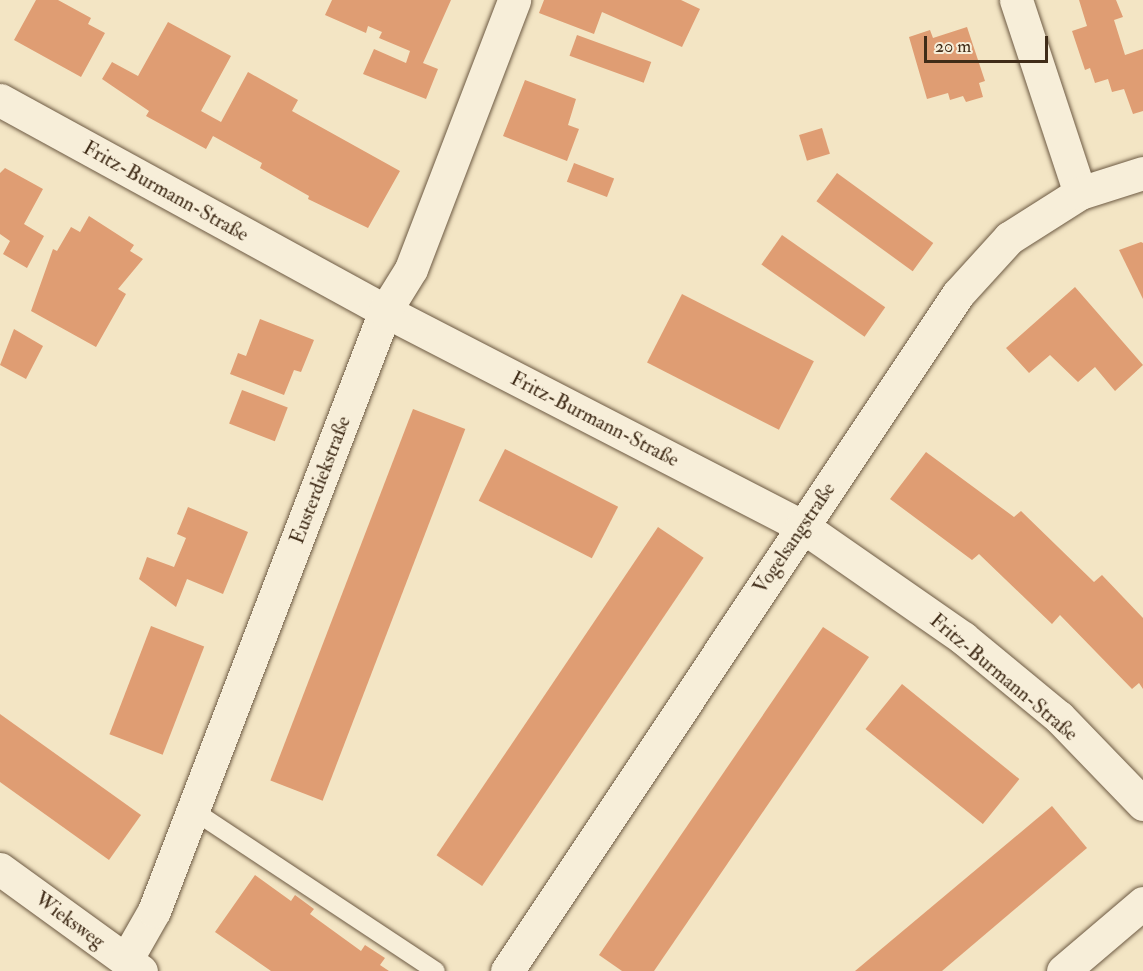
<!DOCTYPE html>
<meta charset="utf-8">
<style>
body{margin:0}
#map{position:relative;width:1143px;height:971px;overflow:hidden;background:#f3e5c4;font-family:"IM FELL Double Pica",serif}
div>[style]{position:absolute}
.building>*{inset:0;background:#df9d73;transform-origin:0 0}
.roads{filter:drop-shadow(0 0 2px #6d5a43) drop-shadow(0 0 2px #6d5a43)}
.lane>*{height:18px;margin:-9px;padding:0 9px;transform-origin:9px;border-radius:9px;background:#f7eed9}
.street>*{height:33px;margin:-16.5px;padding:0 16.5px;transform-origin:16.5px;border-radius:16.5px;background:#f7eed9}
span{translate:-50% -50%;white-space:nowrap;text-align:center;line-height:1.15;-webkit-text-stroke:5px #f7eed9;paint-order:stroke}
.street-label{font-size:20px;color:#402c18}
.scale{position:absolute;left:924px;top:36px;width:124px;height:27px;box-sizing:border-box;border:3px solid #402c18;border-top:0;padding-left:8px;font-size:18px;line-height:21px;white-space:nowrap;color:#402c18;-webkit-text-stroke:4px #f7eed9;paint-order:stroke}
</style>
<div id="map">
<div class="building">
<i style="clip-path:polygon(36px 0,58px 0,91px 18px,88px 24px,105px 33px,81px 77px,14px 40px)"></i>
<i style="clip-path:polygon(332px 0,451px 0,423px 63px,438px 69px,426px 99px,363px 74px,374px 49px,406px 63px,410px 51px,379px 38px,382px 32px,368px 26px,366px 33px,325px 15px)"></i>
<i style="clip-path:polygon(544px 0,681px 0,700px 9px,682px 47px,602px 12px,594px 34px,539px 13px)"></i>
<i style="clip-path:polygon(1079px 0,1116px 0,1123px 17px,1114px 20px,1125px 55px,1143px 49px,1143px 111px,1133px 114px,1124px 89px,1112px 92px,1108px 79px,1095px 83px,1090px 68px,1085px 70px,1072px 31px,1087px 26px)"></i>
<i style="clip-path:polygon(168px 22px,231px 56px,201px 111px,221px 122px,248px 72px,298px 100px,292px 111px,400px 171px,368px 228px,308px 199px,309px 196px,260px 168px,262px 163px,213px 136px,206px 149px,146px 116px,149px 111px,102px 79px,112px 62px,138px 76px)"></i>
<i style="clip-path:polygon(967px 27px,985px 81px,979px 83px,983px 97px,966px 102px,963px 96px,950px 100px,948px 93px,927px 99px,909px 37px,930px 30px,933px 38px)"></i>
<i style="left:577px;top:35px;width:79px;height:22px;rotate:20deg"></i>
<i style="clip-path:polygon(525px 80px,576px 99px,568px 125px,579px 129px,567px 161px,503px 136px)"></i>
<i style="left:822px;top:128px;width:27px;height:24px;rotate:73deg"></i>
<i style="left:574px;top:163px;width:43px;height:20px;rotate:21deg"></i>
<i style="clip-path:polygon(5px 168px,43px 189px,24px 224px,44px 236px,27px 268px,3px 254px,10px 241px,0 234px,0 173px)"></i>
<i style="left:837px;top:173px;width:119px;height:35px;rotate:36deg"></i>
<i style="clip-path:polygon(89px 216px,134px 245px,130px 251px,143px 259px,118px 289px,126px 294px,96px 347px,31px 311px,53px 249px,57px 251px,71px 227px,80px 232px)"></i>
<i style="left:782px;top:235px;width:126px;height:36px;rotate:35deg"></i>
<i style="clip-path:polygon(1141px 242px,1143px 243px,1143px 299px,1119px 250px)"></i>
<i style="clip-path:polygon(1075px 287px,1143px 365px,1115px 391px,1095px 367px,1078px 382px,1050px 355px,1029px 373px,1006px 348px)"></i>
<i style="left:682px;top:294px;width:148px;height:77px;rotate:27deg"></i>
<i style="clip-path:polygon(260px 319px,314px 340px,301px 372px,294px 370px,284px 395px,230px 374px,238px 353px,246px 356px)"></i>
<i style="clip-path:polygon(14px 329px,43px 346px,26px 379px,0 365px)"></i>
<i style="left:242px;top:390px;width:49px;height:36px;rotate:21deg"></i>
<i style="left:413px;top:409px;width:56px;height:398px;rotate:21deg"></i>
<i style="left:505px;top:449px;width:127px;height:58px;rotate:27deg"></i>
<i style="clip-path:polygon(926px 452px,1014px 517px,1021px 511px,1094px 582px,1102px 575px,1143px 618px,1143px 689px,1139px 683px,1132px 689px,1060px 615px,1052px 624px,979px 554px,972px 560px,890px 499px)"></i>
<i style="clip-path:polygon(188px 507px,248px 532px,223px 594px,187px 579px,176px 607px,139px 579px,147px 557px,174px 567px,186px 538px,177px 534px)"></i>
<i style="left:658px;top:527px;width:55px;height:396px;rotate:34deg"></i>
<i style="left:151px;top:626px;width:57px;height:116px;rotate:21deg"></i>
<i style="clip-path:polygon(823px 627px,869px 657px,654px 971px,622px 971px,599px 955px)"></i>
<i style="left:902px;top:684px;width:151px;height:58px;rotate:39deg"></i>
<i style="clip-path:polygon(0 714px,141px 815px,109px 860px,0 782px)"></i>
<i style="clip-path:polygon(1052px 806px,1087px 848px,942px 971px,855px 971px)"></i>
<i style="clip-path:polygon(255px 875px,291px 901px,295px 895px,314px 909px,310px 914px,361px 951px,365px 945px,385px 958px,380px 965px,389px 971px,271px 971px,215px 932px)"></i>
</div>
<div class="roads">
<div class="lane">
<i style="left:194px;top:811px;width:290px;rotate:33.5deg"></i>
</div>
<div class="street">
<i style="left:1016px;top:0;width:203px;rotate:71.7deg"></i>
<i style="left:0;top:100px;width:439px;rotate:28.7deg"></i>
<i style="left:385px;top:311px;width:469px;rotate:27.3deg"></i>
<i style="left:802px;top:526px;width:196px;rotate:34.8deg"></i>
<i style="left:963px;top:638px;width:124px;rotate:39.5deg"></i>
<i style="left:1059px;top:717px;width:121px;rotate:46deg"></i>
<i style="left:0;top:869px;width:174px;rotate:35.9deg"></i>
<i style="left:126px;top:960px;width:56px;rotate:-60.3deg"></i>
<i style="left:154px;top:911px;width:643px;rotate:-68.94deg"></i>
<i style="left:385px;top:311px;width:49px;rotate:-58.2deg"></i>
<i style="left:411px;top:269px;width:288px;rotate:-69deg"></i>
<i style="left:507px;top:971px;width:813px;rotate:-56.33deg"></i>
<i style="left:958px;top:294px;width:76px;rotate:-47.7deg"></i>
<i style="left:1009px;top:238px;width:84px;rotate:-32.4deg"></i>
<i style="left:1080px;top:193px;width:66px;rotate:-17.6deg"></i>
<i style="left:1063px;top:971px;width:105px;rotate:-40.4deg"></i>
</div>
</div>
<div class="street-label">
<span style="left:166px;top:191px;rotate:29deg">Fritz-Burmann-Straße</span>
<span style="left:595px;top:419px;rotate:27deg">Fritz-Burmann-Straße</span>
<span style="left:320px;top:480px;rotate:-69deg">Eusterdiekstraße</span>
<span style="left:794px;top:538px;rotate:-56deg">Vogelsangstraße</span>
<span style="left:1004px;top:677px;rotate:40deg">Fritz-Burmann-Straße</span>
<span style="left:70px;top:920px;rotate:36deg">Wieksweg</span>
</div>
<div class="scale">20 m</div>
</div>
